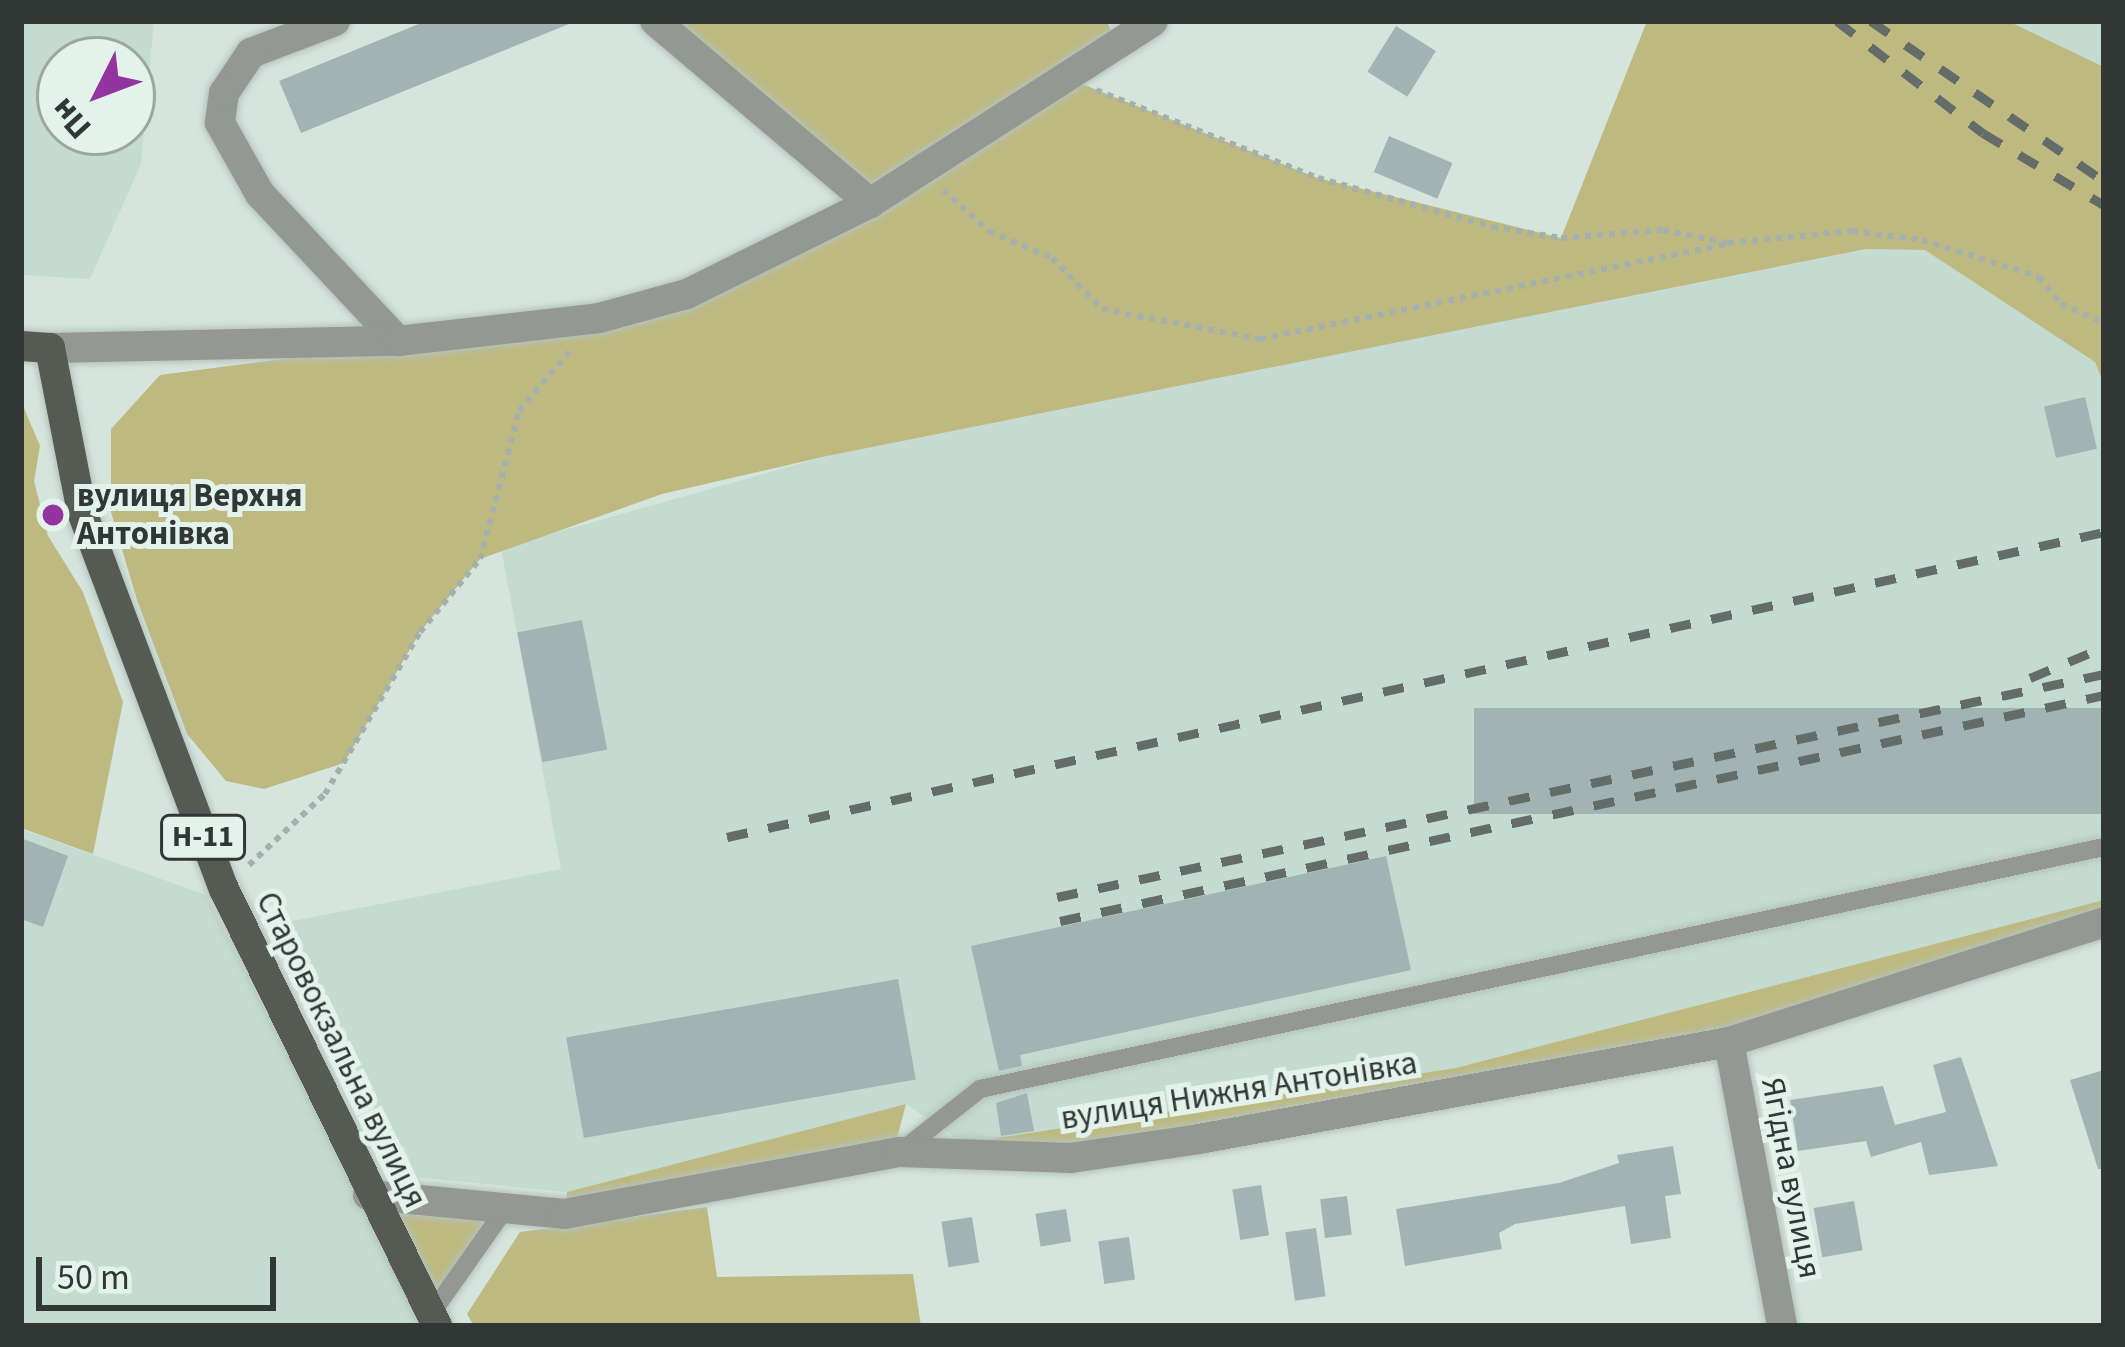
<!DOCTYPE html>
<meta charset="utf-8">
<style>
body{margin:0}
#map{position:relative;width:2125px;height:1347px;overflow:hidden;background:#d5e5de;font-family:"Source Sans 3",sans-serif}
div>[style]{position:absolute}
.built>*{inset:0;background:#c3dbd0}
.green>*{inset:0;background:#beb981}
.building>*{inset:0;background:#a2b3b3;transform-origin:0 0}
.path>*{height:6px;margin-top:-3px;transform-origin:0;background:repeating-linear-gradient(90deg,#a3b0ab 0 6px,transparent 0 12px)}
.roads{filter:drop-shadow(0 0 3px #b4c2bc) drop-shadow(0 0 3px #b4c2bc)}
.service>*{height:18px;margin:-9px;padding:0 9px;transform-origin:9px;border-radius:9px;background:#949792}
.minor>*{height:30px;margin:-15px;padding:0 15px;transform-origin:15px;border-radius:15px;background:#949792}
.primary>*{height:30px;margin:-15px;padding:0 15px;transform-origin:15px;border-radius:15px;background:#555b52}
.rail>*{height:9px;margin-top:-4.5px;transform-origin:0;background:repeating-linear-gradient(90deg,#636c68 0 21px,transparent 0 42px)}
.dots>*{width:33px;height:33px;translate:-50% -50%;box-sizing:border-box;border:6px solid #e3f2eb;border-radius:50%}
span{translate:-50% -50%;white-space:nowrap;text-align:center;line-height:1.15;-webkit-text-stroke:10px #e3f2eb;paint-order:stroke}
.shield-label span{padding:3px 9px;background:#e3f2eb;border:3px solid;border-radius:9px;-webkit-text-stroke-width:0}
.shield-label{font-size:30px;color:#313735;font-weight:700}
.poi-label{font-size:33px;color:#313735;font-weight:700}
.left{translate:0 -50%;text-align:left}
.street-label{font-size:33px;color:#313735}
.frame{position:absolute;inset:0;border:24px solid #313735;pointer-events:none}
.north{position:absolute;left:36px;top:36px;width:120px;height:120px;box-sizing:border-box;background:#e3f2eb;border:3px solid #9ca7a2;border-radius:50%;rotate:228deg;font-size:33px;font-weight:700;line-height:48px;text-align:center;color:#313735}
.north::after{content:'';display:block;margin:auto;width:42px;height:54px;background:#93359e;clip-path:polygon(50% 0,100% 100%,50% 72%,0 100%)}
.scale{position:absolute;left:36px;top:1257px;width:240px;height:54px;box-sizing:border-box;border:6px solid #313735;border-top:0;padding-left:15px;font-size:36px;line-height:42px;white-space:nowrap;color:#313735;-webkit-text-stroke:9px #e3f2eb;paint-order:stroke}
</style>
<div id="map">
<div class="built">
<i style="clip-path:polygon(evenodd,21px 21px,154px 21px,141px 164px,90px 279px,21px 275px,21px 21px,60px 60px,132px 60px,132px 132px,60px 132px,60px 60px)"></i>
<i style="clip-path:polygon(2008px 21px,2104px 21px,2104px 67px)"></i>
<i style="clip-path:polygon(1866px 249px,1925px 250px,2096px 362px,2104px 384px,2104px 900px,1456px 1068px,964px 1143px,906px 1104px,567px 1192px,416px 1177px,404px 1146px,392px 1150px,287px 922px,561px 869px,501px 548px,827px 456px)"></i>
<i style="clip-path:polygon(21px 829px,206px 895px,427px 1326px,21px 1326px)"></i>
</div>
<div class="green">
<i style="clip-path:polygon(679px 21px,1107px 21px,1118px 51px,1072px 80px,1318px 178px,1561px 238px,1647px 21px,2008px 21px,2104px 67px,2104px 384px,2095px 362px,1925px 250px,1866px 249px,827px 456px,662px 494px,480px 559px,420px 632px,344px 763px,264px 789px,226px 781px,187px 734px,137px 600px,111px 512px,111px 429px,160px 375px,599px 318px,869px 204px,664px 35px)"></i>
<i style="clip-path:polygon(21px 401px,40px 446px,34px 481px,48px 536px,83px 592px,123px 702px,93px 854px,21px 828px)"></i>
<i style="clip-path:polygon(2104px 900px,2104px 915px,1726px 1028px,1071px 1148px,964px 1143px,1456px 1068px)"></i>
<i style="clip-path:polygon(906px 1104px,896px 1142px,567px 1206px,567px 1192px)"></i>
<i style="clip-path:polygon(368px 1195px,505px 1209px,431px 1314px)"></i>
<i style="clip-path:polygon(707px 1207px,717px 1277px,913px 1274px,921px 1326px,474px 1326px,467px 1314px,520px 1232px)"></i>
</div>
<div class="building">
<i style="clip-path:polygon(426px 21px,574px 22px,301px 133px,279px 81px)"></i>
<i style="left:1396px;top:26px;width:47px;height:54px;rotate:32deg"></i>
<i style="left:1389px;top:136px;width:69px;height:39px;rotate:23deg"></i>
<i style="left:2085px;top:397px;width:53px;height:42px;rotate:77deg"></i>
<i style="left:582px;top:620px;width:132px;height:66px;rotate:79deg"></i>
<i style="left:2104px;top:708px;width:106px;height:630px;rotate:90deg"></i>
<i style="clip-path:polygon(21px 838px,68px 856px,43px 927px,21px 919px)"></i>
<i style="clip-path:polygon(1386px 856px,1411px 970px,1020px 1055px,1022px 1066px,999px 1071px,971px 946px)"></i>
<i style="left:898px;top:979px;width:102px;height:337px;rotate:80deg"></i>
<i style="clip-path:polygon(1961px 1057px,1998px 1166px,1929px 1175px,1921px 1142px,1871px 1157px,1866px 1141px,1798px 1151px,1790px 1100px,1883px 1086px,1895px 1125px,1946px 1112px,1933px 1065px)"></i>
<i style="clip-path:polygon(2104px 1070px,2104px 1169px,2098px 1169px,2070px 1080px)"></i>
<i style="clip-path:polygon(1027px 1093px,1034px 1131px,1001px 1136px,996px 1103px)"></i>
<i style="clip-path:polygon(1673px 1146px,1681px 1194px,1665px 1196px,1671px 1238px,1631px 1244px,1625px 1206px,1515px 1224px,1499px 1233px,1502px 1249px,1405px 1266px,1396px 1209px,1559px 1183px,1619px 1163px,1617px 1155px)"></i>
<i style="left:1261px;top:1185px;width:51px;height:29px;rotate:81deg"></i>
<i style="left:1347px;top:1196px;width:39px;height:27px;rotate:83deg"></i>
<i style="left:1854px;top:1201px;width:50px;height:41px;rotate:80deg"></i>
<i style="left:1066px;top:1209px;width:33px;height:31px;rotate:81deg"></i>
<i style="left:972px;top:1217px;width:46px;height:31px;rotate:81deg"></i>
<i style="left:1316px;top:1228px;width:69px;height:31px;rotate:82deg"></i>
<i style="left:1129px;top:1237px;width:43px;height:31px;rotate:82deg"></i>
</div>
<div class="path">
<i style="left:1096px;top:90px;width:239px;rotate:21.6deg"></i>
<i style="left:1318px;top:178px;width:181px;rotate:15.7deg"></i>
<i style="left:1492px;top:227px;width:70px;rotate:9.1deg"></i>
<i style="left:1561px;top:238px;width:102px;rotate:-4.5deg"></i>
<i style="left:1663px;top:230px;width:66px;rotate:11.3deg"></i>
<i style="left:1728px;top:243px;width:125px;rotate:-5.5deg"></i>
<i style="left:1852px;top:231px;width:71px;rotate:7.3deg"></i>
<i style="left:1922px;top:240px;width:123px;rotate:17.5deg"></i>
<i style="left:2039px;top:277px;width:35px;rotate:51deg"></i>
<i style="left:2061px;top:304px;width:47px;rotate:23.8deg"></i>
<i style="left:943px;top:190px;width:62px;rotate:41.7deg"></i>
<i style="left:989px;top:231px;width:69px;rotate:23.2deg"></i>
<i style="left:1052px;top:258px;width:71px;rotate:45.6deg"></i>
<i style="left:1102px;top:309px;width:161px;rotate:10.8deg"></i>
<i style="left:1260px;top:339px;width:476px;rotate:-11.5deg"></i>
<i style="left:249px;top:865px;width:104px;rotate:-43.1deg"></i>
<i style="left:325px;top:794px;width:188px;rotate:-59.6deg"></i>
<i style="left:420px;top:632px;width:94px;rotate:-50.6deg"></i>
<i style="left:480px;top:559px;width:153px;rotate:-75.2deg"></i>
<i style="left:519px;top:411px;width:77px;rotate:-49.7deg"></i>
</div>
<div class="roads">
<div class="service">
<i style="left:900px;top:1152px;width:102px;rotate:-38.2deg"></i>
<i style="left:980px;top:1089px;width:1150px;rotate:-12.15deg"></i>
<i style="left:431px;top:1314px;width:128px;rotate:-54.8deg"></i>
</div>
<div class="minor">
<i style="left:335px;top:21px;width:90px;rotate:159.1deg"></i>
<i style="left:251px;top:53px;width:48px;rotate:124deg"></i>
<i style="left:224px;top:93px;width:30px;rotate:98deg"></i>
<i style="left:220px;top:123px;width:81px;rotate:60.6deg"></i>
<i style="left:260px;top:194px;width:202px;rotate:46.8deg"></i>
<i style="left:655px;top:21px;width:282px;rotate:40.2deg"></i>
<i style="left:50px;top:348px;width:348px;rotate:-1.2deg"></i>
<i style="left:398px;top:341px;width:202px;rotate:-6.5deg"></i>
<i style="left:599px;top:318px;width:91px;rotate:-15.3deg"></i>
<i style="left:687px;top:294px;width:204px;rotate:-26.4deg"></i>
<i style="left:870px;top:203px;width:336px;rotate:-32.7deg"></i>
<i style="left:1729px;top:1042px;width:289px;rotate:79.4deg"></i>
<i style="left:368px;top:1195px;width:197px;rotate:5.5deg"></i>
<i style="left:564px;top:1214px;width:342px;rotate:-10.5deg"></i>
<i style="left:900px;top:1152px;width:171px;rotate:2deg"></i>
<i style="left:1071px;top:1158px;width:129px;rotate:-8.4deg"></i>
<i style="left:1199px;top:1139px;width:539px;rotate:-10.37deg"></i>
<i style="left:1729px;top:1042px;width:394px;rotate:-17.7deg"></i>
</div>
<div class="primary">
<i style="left:21px;top:346px;width:29px;rotate:4deg"></i>
<i style="left:50px;top:348px;width:167px;rotate:79deg"></i>
<i style="left:82px;top:512px;width:403px;rotate:69.4deg"></i>
<i style="left:224px;top:889px;width:486px;rotate:64deg"></i>
</div>
</div>
<div class="rail">
<i style="left:1837px;top:21px;width:184px;rotate:37.5deg"></i>
<i style="left:1983px;top:133px;width:141px;rotate:30.8deg"></i>
<i style="left:1871px;top:21px;width:283px;rotate:34.5deg"></i>
<i style="left:2030px;top:678px;width:80px;rotate:-22.7deg"></i>
<i style="left:727px;top:837px;width:1410px;rotate:-12.49deg"></i>
<i style="left:1057px;top:897px;width:1070px;rotate:-12.02deg"></i>
<i style="left:1060px;top:921px;width:1068px;rotate:-12.21deg"></i>
</div>
<div class="dots">
<i style="left:53px;top:515px;background:#93359e"></i>
</div>
<div class="shield-label">
<span style="left:203px;top:837px">Н-11</span>
</div>
<div class="poi-label">
<span class="left" style="left:77px;top:515px">вулиця Верхня<br>Антонівка</span>
</div>
<div class="street-label">
<span style="left:341px;top:1050px;rotate:64deg">Старовокзальна вулиця</span>
<span style="left:1239px;top:1091px;rotate:-9deg">вулиця Нижня Антонівка</span>
<span style="left:1791px;top:1178px;rotate:79deg">Ягідна вулиця</span>
</div>
<div class="frame"></div>
<div class="north">Пн</div>
<div class="scale">50 m</div>
</div>
